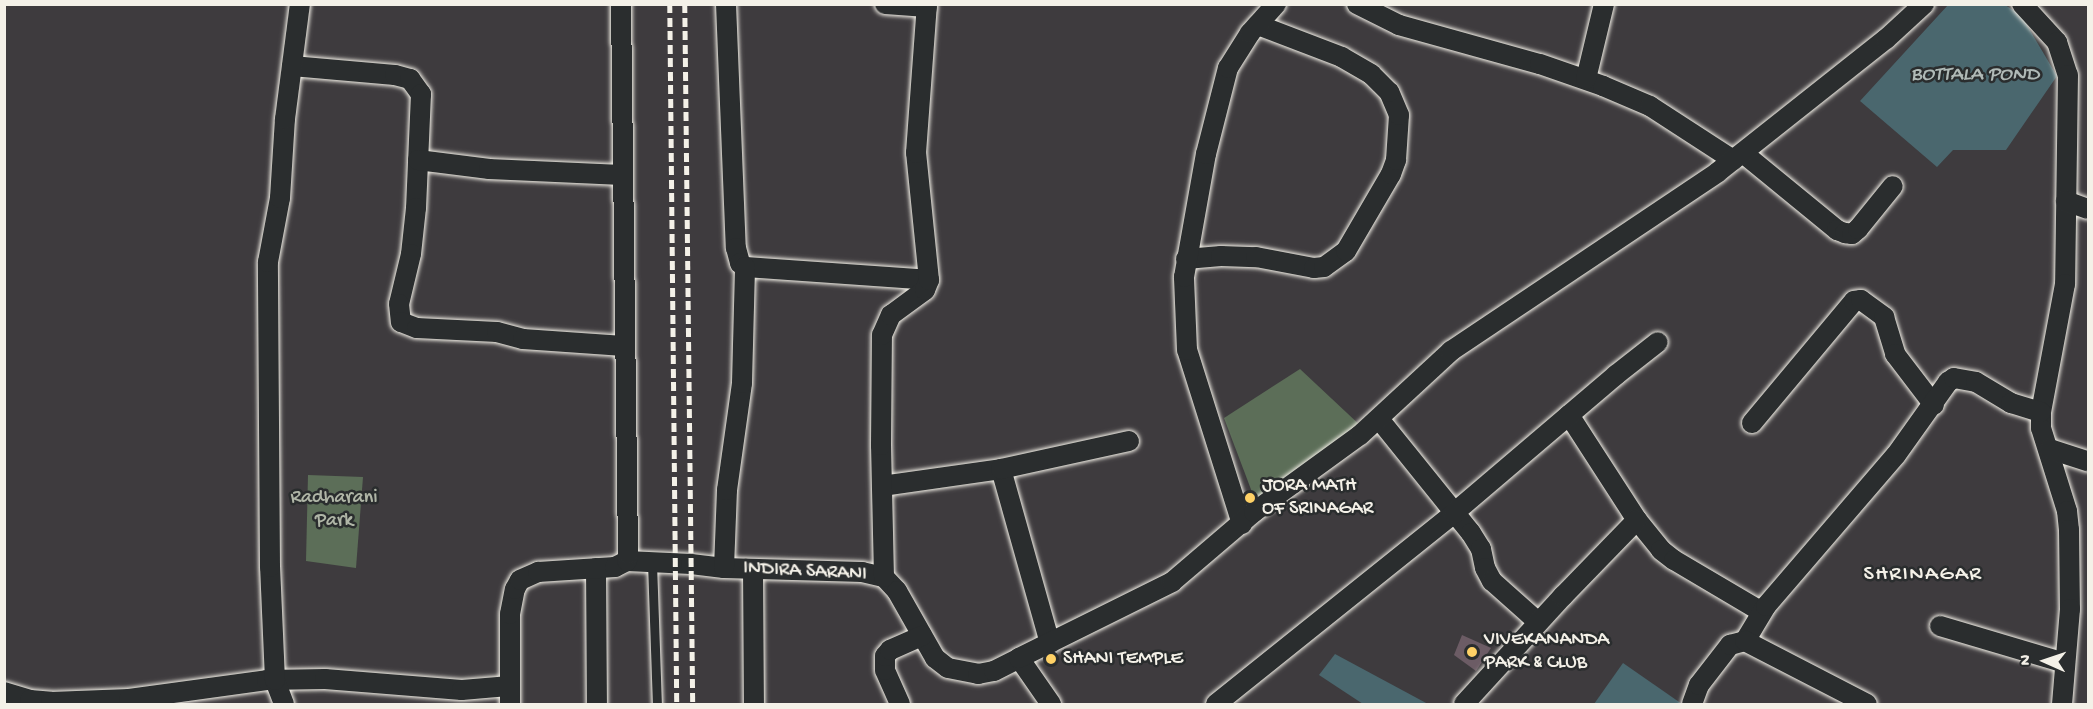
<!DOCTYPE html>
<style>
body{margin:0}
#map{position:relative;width:2093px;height:709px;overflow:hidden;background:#3e3b3e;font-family:"Gochi Hand",sans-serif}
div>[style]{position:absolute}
.green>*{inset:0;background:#5c6e58}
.water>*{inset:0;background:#4a676e}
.building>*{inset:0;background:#6c5c65}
.roads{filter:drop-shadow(0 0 2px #f4f1e8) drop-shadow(0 0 2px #f4f1e8)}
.service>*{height:9px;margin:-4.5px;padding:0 4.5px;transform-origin:4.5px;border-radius:4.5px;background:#2a2d2e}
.minor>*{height:20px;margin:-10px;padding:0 10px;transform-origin:10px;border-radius:10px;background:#2a2d2e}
.rail>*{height:4.5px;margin-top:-2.25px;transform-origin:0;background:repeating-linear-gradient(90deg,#f4f1e8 0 9px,transparent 0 13.5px)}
.dots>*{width:16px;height:16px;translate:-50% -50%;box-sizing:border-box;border:3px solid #2a2d2e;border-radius:50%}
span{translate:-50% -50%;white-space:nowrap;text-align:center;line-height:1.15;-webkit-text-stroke:5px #2a2d2e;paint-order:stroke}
.poi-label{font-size:20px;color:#f4f1e8}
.left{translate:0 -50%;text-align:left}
.park-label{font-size:20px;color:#b0b6a7}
.street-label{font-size:20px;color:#f4f1e8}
.water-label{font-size:21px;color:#b0bab7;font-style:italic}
.quarter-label{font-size:22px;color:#f4f1e8;letter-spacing:1.5px}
.frame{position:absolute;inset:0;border:6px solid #f4f1e8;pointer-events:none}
.north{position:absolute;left:2015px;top:631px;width:60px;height:60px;-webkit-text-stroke:4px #2a2d2e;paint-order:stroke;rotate:273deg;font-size:16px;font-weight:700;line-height:24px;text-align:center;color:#f4f1e8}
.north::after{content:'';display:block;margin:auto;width:21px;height:27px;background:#f4f1e8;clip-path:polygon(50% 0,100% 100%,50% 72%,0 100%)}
</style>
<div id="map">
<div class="green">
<i style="clip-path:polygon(1300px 369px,1363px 428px,1255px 500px,1224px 418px)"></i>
<i style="clip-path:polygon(308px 475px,363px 477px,356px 568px,306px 561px)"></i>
</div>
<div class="water">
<i style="clip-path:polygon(1948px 5px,2005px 5px,2021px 15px,2057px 76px,2006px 150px,1953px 150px,1937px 167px,1860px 101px)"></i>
<i style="clip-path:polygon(1335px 654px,1428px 704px,1363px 704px,1319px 675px)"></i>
<i style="clip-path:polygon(1623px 663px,1682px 704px,1594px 704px)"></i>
</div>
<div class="building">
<i style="clip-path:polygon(1462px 635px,1491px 648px,1476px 671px,1454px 655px)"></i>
</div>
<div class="roads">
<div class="service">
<i style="left:652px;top:563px;width:141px;rotate:88deg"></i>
</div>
<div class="minor">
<i style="left:726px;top:4px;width:244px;rotate:87.7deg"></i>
<i style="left:736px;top:248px;width:16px;rotate:75deg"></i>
<i style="left:740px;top:263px;width:6px;rotate:39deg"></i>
<i style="left:745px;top:267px;width:184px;rotate:4deg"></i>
<i style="left:885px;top:4px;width:42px;rotate:4.1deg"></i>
<i style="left:1357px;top:4px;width:47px;rotate:26.6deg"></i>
<i style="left:1399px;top:25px;width:146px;rotate:15.5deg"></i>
<i style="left:1540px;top:64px;width:67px;rotate:19.2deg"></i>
<i style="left:1603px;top:86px;width:51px;rotate:23.1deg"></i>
<i style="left:1650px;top:106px;width:99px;rotate:33deg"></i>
<i style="left:2022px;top:4px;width:52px;rotate:47.4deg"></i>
<i style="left:2057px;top:42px;width:35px;rotate:72deg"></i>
<i style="left:2068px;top:75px;width:209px;rotate:90.8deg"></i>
<i style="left:2065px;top:284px;width:130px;rotate:100.6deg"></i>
<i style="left:2041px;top:412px;width:16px;rotate:90deg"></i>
<i style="left:2041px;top:428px;width:87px;rotate:72.6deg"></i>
<i style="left:2067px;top:511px;width:19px;rotate:84deg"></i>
<i style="left:2069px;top:530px;width:79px;rotate:89.3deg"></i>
<i style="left:2070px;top:609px;width:95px;rotate:94.8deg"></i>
<i style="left:292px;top:66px;width:103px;rotate:5deg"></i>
<i style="left:395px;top:75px;width:16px;rotate:15deg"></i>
<i style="left:410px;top:79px;width:19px;rotate:54deg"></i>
<i style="left:421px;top:94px;width:114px;rotate:92.5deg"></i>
<i style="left:416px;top:208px;width:46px;rotate:96.2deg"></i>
<i style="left:411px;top:254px;width:51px;rotate:103.5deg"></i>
<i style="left:399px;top:304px;width:18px;rotate:84deg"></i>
<i style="left:401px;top:322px;width:17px;rotate:21deg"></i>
<i style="left:417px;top:328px;width:80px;rotate:2.9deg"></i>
<i style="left:497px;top:332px;width:27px;rotate:15deg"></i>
<i style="left:523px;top:339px;width:101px;rotate:4deg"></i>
<i style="left:1586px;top:79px;width:77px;rotate:-76.5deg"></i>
<i style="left:1743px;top:153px;width:122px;rotate:39.3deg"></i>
<i style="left:1837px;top:230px;width:9px;rotate:21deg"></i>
<i style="left:1845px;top:233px;width:7px;rotate:8deg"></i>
<i style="left:1852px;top:234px;width:8px;rotate:-40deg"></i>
<i style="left:1858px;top:229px;width:55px;rotate:-50.9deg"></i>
<i style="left:418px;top:160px;width:72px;rotate:7.2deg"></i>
<i style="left:489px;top:169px;width:133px;rotate:2.6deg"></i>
<i style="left:2066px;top:201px;width:23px;rotate:20deg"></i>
<i style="left:1186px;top:259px;width:35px;rotate:-5deg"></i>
<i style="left:1221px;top:256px;width:35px;rotate:2deg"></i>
<i style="left:1256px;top:257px;width:59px;rotate:10.7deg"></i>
<i style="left:1314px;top:268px;width:10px;rotate:-6deg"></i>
<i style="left:1324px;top:267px;width:27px;rotate:-36deg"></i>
<i style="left:1346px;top:251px;width:89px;rotate:-59.7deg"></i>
<i style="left:1391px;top:174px;width:15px;rotate:-70deg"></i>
<i style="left:1396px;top:160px;width:45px;rotate:-86.2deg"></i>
<i style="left:1399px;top:115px;width:25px;rotate:-113deg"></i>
<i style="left:1389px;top:92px;width:25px;rotate:-135deg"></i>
<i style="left:1371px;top:74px;width:34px;rotate:-150deg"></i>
<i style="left:1342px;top:57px;width:90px;rotate:-159.1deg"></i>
<i style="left:1569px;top:415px;width:125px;rotate:57.1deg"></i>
<i style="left:1637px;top:520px;width:38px;rotate:51deg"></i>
<i style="left:1661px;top:550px;width:16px;rotate:38deg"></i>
<i style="left:1674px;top:560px;width:102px;rotate:30.6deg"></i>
<i style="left:1379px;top:419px;width:146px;rotate:51.1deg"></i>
<i style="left:1471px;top:533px;width:19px;rotate:58deg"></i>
<i style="left:1481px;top:549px;width:19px;rotate:78deg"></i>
<i style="left:1485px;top:568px;width:15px;rotate:62deg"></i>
<i style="left:1492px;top:581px;width:62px;rotate:41.7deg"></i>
<i style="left:1752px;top:423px;width:159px;rotate:-50.1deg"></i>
<i style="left:1854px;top:301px;width:7px;rotate:-8deg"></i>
<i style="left:1861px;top:300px;width:29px;rotate:36deg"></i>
<i style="left:1884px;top:317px;width:39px;rotate:73deg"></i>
<i style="left:1895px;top:354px;width:64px;rotate:52.6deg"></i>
<i style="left:2050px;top:449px;width:40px;rotate:18deg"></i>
<i style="left:1001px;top:469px;width:181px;rotate:74.3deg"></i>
<i style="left:882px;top:486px;width:120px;rotate:-8.1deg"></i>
<i style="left:1001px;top:469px;width:131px;rotate:-12.3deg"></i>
<i style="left:1242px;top:524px;width:182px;rotate:-107.5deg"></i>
<i style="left:1187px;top:350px;width:73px;rotate:-92.4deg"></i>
<i style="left:1184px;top:277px;width:125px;rotate:-79.9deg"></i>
<i style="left:1206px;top:154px;width:89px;rotate:-75.7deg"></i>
<i style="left:1228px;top:68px;width:41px;rotate:-57.8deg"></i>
<i style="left:1250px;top:33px;width:39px;rotate:-48deg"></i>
<i style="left:627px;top:561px;width:64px;rotate:2.7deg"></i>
<i style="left:691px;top:564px;width:33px;rotate:7deg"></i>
<i style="left:724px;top:568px;width:138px;rotate:1.7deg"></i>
<i style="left:862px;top:572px;width:23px;rotate:13deg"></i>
<i style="left:884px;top:577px;width:19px;rotate:47deg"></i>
<i style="left:897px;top:591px;width:77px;rotate:60.4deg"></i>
<i style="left:935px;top:658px;width:16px;rotate:38deg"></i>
<i style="left:948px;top:668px;width:31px;rotate:11deg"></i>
<i style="left:978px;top:674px;width:16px;rotate:-11deg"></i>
<i style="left:994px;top:671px;width:28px;rotate:-27deg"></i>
<i style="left:1019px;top:658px;width:56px;rotate:55.2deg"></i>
<i style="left:596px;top:568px;width:136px;rotate:89.6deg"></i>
<i style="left:724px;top:568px;width:78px;rotate:-87.8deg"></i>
<i style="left:727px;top:490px;width:108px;rotate:-82deg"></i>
<i style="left:742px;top:383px;width:116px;rotate:-88.5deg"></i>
<i style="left:753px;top:569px;width:135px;rotate:89.6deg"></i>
<i style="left:884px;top:577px;width:132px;rotate:-91.3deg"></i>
<i style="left:881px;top:445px;width:110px;rotate:-89.5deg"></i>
<i style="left:882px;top:335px;width:22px;rotate:-66deg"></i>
<i style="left:891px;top:315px;width:42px;rotate:-36.3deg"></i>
<i style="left:925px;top:290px;width:11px;rotate:-68deg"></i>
<i style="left:929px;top:280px;width:128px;rotate:-95.8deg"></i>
<i style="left:916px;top:153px;width:149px;rotate:-85.8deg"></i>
<i style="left:1940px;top:626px;width:130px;rotate:16.5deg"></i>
<i style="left:1745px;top:641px;width:41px;rotate:-59deg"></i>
<i style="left:1766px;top:606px;width:199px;rotate:-49.3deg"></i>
<i style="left:1896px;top:455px;width:90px;rotate:-54.5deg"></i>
<i style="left:1948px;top:382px;width:7px;rotate:-34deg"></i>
<i style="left:1954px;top:378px;width:22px;rotate:10deg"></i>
<i style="left:1976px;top:382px;width:41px;rotate:31deg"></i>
<i style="left:2011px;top:403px;width:31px;rotate:17deg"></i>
<i style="left:1019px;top:658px;width:171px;rotate:-26.4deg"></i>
<i style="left:1172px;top:582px;width:108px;rotate:-40.5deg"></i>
<i style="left:1254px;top:512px;width:131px;rotate:-36deg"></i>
<i style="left:1360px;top:435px;width:124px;rotate:-42.7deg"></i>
<i style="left:1451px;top:351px;width:321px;rotate:-33.8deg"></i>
<i style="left:1718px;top:172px;width:214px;rotate:-38.4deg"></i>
<i style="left:1886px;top:39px;width:52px;rotate:-42.6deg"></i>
<i style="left:4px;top:692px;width:27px;rotate:17deg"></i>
<i style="left:30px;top:700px;width:21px;rotate:5deg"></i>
<i style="left:51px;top:702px;width:78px;rotate:-2.2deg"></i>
<i style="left:129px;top:699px;width:139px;rotate:-7.8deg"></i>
<i style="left:267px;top:680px;width:58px;rotate:-1deg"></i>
<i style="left:325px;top:679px;width:137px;rotate:4.6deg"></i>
<i style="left:462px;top:690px;width:48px;rotate:-4.8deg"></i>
<i style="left:284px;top:704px;width:26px;rotate:-111deg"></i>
<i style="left:275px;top:680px;width:113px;rotate:-92.5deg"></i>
<i style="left:270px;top:567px;width:305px;rotate:-90.4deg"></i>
<i style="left:268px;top:262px;width:65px;rotate:-79.4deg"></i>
<i style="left:280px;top:198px;width:79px;rotate:-86.4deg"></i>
<i style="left:285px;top:119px;width:116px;rotate:-82.6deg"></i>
<i style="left:510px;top:704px;width:90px;rotate:-90deg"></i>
<i style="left:510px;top:614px;width:25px;rotate:-79deg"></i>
<i style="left:515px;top:589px;width:10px;rotate:-61deg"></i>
<i style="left:520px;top:580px;width:20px;rotate:-24deg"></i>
<i style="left:538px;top:572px;width:77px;rotate:-3.7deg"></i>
<i style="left:615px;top:567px;width:13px;rotate:-27deg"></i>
<i style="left:627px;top:561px;width:7px;rotate:-82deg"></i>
<i style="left:628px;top:554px;width:550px;rotate:-90.73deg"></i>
<i style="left:900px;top:704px;width:37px;rotate:-114deg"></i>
<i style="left:885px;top:670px;width:14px;rotate:-90deg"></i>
<i style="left:885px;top:656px;width:8px;rotate:-50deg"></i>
<i style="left:890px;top:650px;width:35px;rotate:-24deg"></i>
<i style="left:1216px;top:704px;width:305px;rotate:-38.7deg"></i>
<i style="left:1454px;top:513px;width:213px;rotate:-40.4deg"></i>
<i style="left:1616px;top:375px;width:53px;rotate:-38.2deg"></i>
<i style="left:1464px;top:704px;width:147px;rotate:-47.5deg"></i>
<i style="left:1563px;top:596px;width:106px;rotate:-45.8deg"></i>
<i style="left:1692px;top:704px;width:20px;rotate:-70deg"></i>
<i style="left:1699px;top:685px;width:51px;rotate:-52.2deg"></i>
<i style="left:1730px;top:645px;width:16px;rotate:-15deg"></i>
<i style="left:1745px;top:641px;width:137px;rotate:27.3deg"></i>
</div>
</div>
<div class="rail">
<i style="left:670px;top:4px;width:700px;rotate:89.43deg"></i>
<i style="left:685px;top:4px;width:700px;rotate:89.35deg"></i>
</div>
<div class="dots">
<i style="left:1250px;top:498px;background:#ffd166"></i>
<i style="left:1472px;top:652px;background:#ffd166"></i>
<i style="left:1051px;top:659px;background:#ffd166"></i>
</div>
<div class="poi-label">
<span class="left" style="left:1262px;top:498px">JORA MATH<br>OF SRINAGAR</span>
<span class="left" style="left:1484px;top:652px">VIVEKANANDA<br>PARK &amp; CLUB</span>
<span class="left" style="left:1063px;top:659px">SHANI TEMPLE</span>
</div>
<div class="park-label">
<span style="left:334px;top:510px">Radharani<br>Park</span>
</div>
<div class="street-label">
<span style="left:805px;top:572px;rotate:3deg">INDIRA SARANI</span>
</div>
<div class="water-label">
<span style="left:1975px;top:76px">BOTTALA POND</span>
</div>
<div class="quarter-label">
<span style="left:1923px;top:576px">SHRINAGAR</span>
</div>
<div class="frame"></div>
<div class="north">N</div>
</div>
